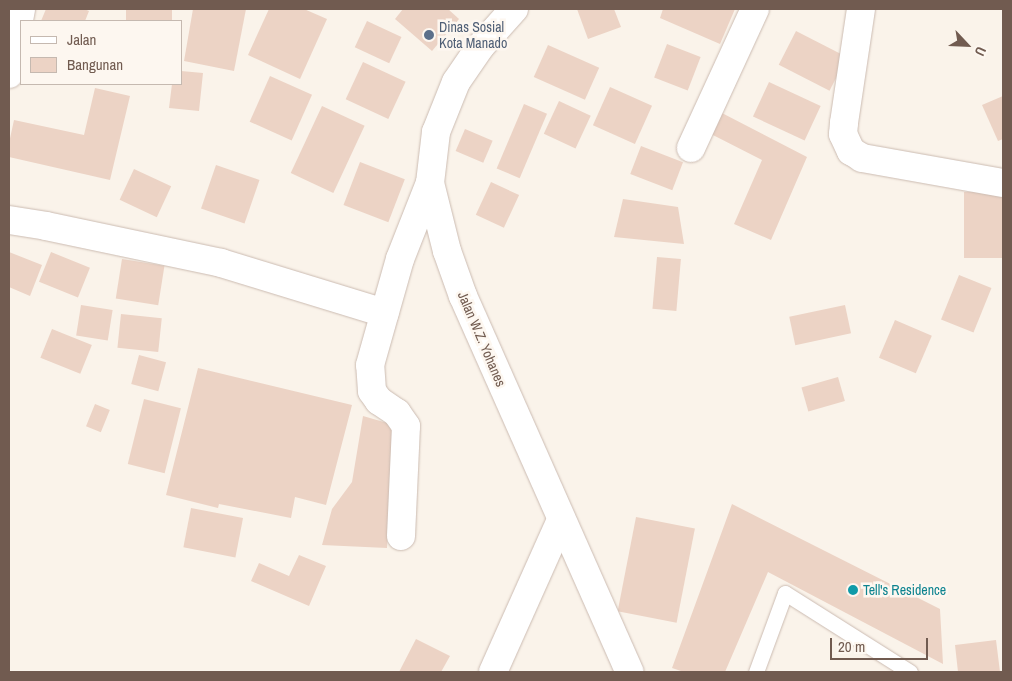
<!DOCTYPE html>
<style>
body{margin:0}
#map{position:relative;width:1012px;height:681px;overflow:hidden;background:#faf3ea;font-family:"Archivo Narrow",sans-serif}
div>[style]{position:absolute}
.building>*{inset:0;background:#ecd3c5;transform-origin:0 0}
.roads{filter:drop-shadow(0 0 1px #cbbbb1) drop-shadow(0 0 1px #cbbbb1)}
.lane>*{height:15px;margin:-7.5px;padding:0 7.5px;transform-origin:7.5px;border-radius:7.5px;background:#fff}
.street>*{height:28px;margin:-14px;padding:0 14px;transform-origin:14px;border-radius:14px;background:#fff}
.secondary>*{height:28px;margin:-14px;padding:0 14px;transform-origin:14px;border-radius:14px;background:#fff}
.dots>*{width:14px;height:14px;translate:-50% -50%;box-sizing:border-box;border:2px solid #fdf7f0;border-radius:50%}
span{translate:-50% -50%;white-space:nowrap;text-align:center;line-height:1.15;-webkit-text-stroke:5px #fdf7f0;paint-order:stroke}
.service-label{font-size:14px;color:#4e5e75}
.left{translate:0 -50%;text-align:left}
.street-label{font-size:14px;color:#715b50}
.culture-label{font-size:14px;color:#0d838f}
.frame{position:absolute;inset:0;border:10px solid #715b50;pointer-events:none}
.legend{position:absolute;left:20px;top:20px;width:162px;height:65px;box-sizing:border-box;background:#fdf7f0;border:1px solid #c5b9b0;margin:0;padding:6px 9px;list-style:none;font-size:15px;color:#715b50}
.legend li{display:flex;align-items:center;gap:10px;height:25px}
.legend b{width:25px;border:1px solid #c5b9b0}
.north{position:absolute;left:942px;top:20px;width:50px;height:50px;-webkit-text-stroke:4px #fdf7f0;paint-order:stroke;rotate:115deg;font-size:14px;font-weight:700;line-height:20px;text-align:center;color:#715b50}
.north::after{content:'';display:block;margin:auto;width:18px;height:22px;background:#715b50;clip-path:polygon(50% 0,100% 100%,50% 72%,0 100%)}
.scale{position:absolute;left:830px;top:638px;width:98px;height:22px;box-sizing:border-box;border:2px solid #715b50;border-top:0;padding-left:6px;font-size:15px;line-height:18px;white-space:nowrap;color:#715b50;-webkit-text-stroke:4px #fdf7f0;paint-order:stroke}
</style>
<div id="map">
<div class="building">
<i style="clip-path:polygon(46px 9px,84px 9px,89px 11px,85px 21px,41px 21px)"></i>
<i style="left:126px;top:9px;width:46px;height:12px"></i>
<i style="clip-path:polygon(193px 9px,246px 9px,234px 71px,184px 61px)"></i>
<i style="clip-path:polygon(269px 9px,304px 9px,327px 19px,300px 79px,248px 55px)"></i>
<i style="clip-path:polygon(403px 9px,448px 9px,459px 19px,432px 51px,395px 19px)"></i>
<i style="clip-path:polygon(577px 9px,614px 9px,621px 27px,588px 39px)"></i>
<i style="clip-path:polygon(663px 9px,735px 9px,720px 44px,660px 18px)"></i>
<i style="left:367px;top:21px;width:38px;height:29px;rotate:25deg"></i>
<i style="left:796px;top:31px;width:57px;height:38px;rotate:27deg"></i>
<i style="left:667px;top:44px;width:36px;height:36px;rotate:21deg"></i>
<i style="left:548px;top:45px;width:56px;height:35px;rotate:24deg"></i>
<i style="left:363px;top:62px;width:47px;height:41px;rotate:25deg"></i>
<i style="clip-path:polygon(181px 71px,203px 73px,199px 111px,169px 108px,172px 84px,181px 84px)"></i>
<i style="left:270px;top:76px;width:46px;height:50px;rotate:24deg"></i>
<i style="left:769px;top:82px;width:57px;height:38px;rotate:25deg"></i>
<i style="left:610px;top:87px;width:46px;height:42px;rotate:24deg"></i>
<i style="clip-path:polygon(95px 88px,130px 96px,110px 180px,9px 157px,9px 143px,14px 120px,84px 135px)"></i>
<i style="clip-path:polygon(1003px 96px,1003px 139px,998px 141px,982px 105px)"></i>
<i style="left:559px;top:101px;width:35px;height:36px;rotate:25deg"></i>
<i style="left:524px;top:104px;width:25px;height:70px;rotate:23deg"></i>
<i style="left:322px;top:106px;width:47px;height:74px;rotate:25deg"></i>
<i style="clip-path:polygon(720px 112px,807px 157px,771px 240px,734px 224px,762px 160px,709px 133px)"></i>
<i style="left:465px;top:129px;width:30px;height:24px;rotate:23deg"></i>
<i style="left:641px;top:146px;width:45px;height:30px;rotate:21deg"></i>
<i style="left:360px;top:162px;width:48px;height:46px;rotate:21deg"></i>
<i style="left:216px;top:165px;width:46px;height:46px;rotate:19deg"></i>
<i style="left:134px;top:169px;width:41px;height:34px;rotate:25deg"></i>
<i style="left:491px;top:182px;width:31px;height:36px;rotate:25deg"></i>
<i style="left:1003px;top:192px;width:66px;height:39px;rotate:90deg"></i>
<i style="clip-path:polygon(623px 199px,678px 207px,684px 244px,614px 237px)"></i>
<i style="clip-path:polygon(9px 252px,42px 265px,30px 296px,9px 287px)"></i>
<i style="left:51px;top:252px;width:42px;height:32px;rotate:22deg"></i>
<i style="left:657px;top:257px;width:24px;height:52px;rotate:5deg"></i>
<i style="left:122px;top:259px;width:43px;height:40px;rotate:9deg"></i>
<i style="left:959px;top:275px;width:35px;height:48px;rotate:22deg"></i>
<i style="left:81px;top:305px;width:32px;height:31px;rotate:9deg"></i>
<i style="left:845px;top:305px;width:29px;height:57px;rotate:78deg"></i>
<i style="left:121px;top:314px;width:41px;height:34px;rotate:6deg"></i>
<i style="left:895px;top:320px;width:40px;height:41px;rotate:23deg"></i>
<i style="left:52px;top:329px;width:43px;height:31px;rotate:22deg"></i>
<i style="left:139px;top:355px;width:28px;height:30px;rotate:15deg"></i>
<i style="clip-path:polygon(198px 368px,352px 405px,326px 505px,295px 497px,291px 518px,219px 504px,218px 508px,166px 495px)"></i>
<i style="left:838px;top:377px;width:25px;height:38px;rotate:74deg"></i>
<i style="left:144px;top:399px;width:38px;height:67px;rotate:14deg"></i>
<i style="left:95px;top:404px;width:16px;height:24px;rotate:22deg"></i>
<i style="clip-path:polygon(363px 416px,394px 425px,387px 548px,322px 545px,332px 509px,352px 482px)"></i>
<i style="clip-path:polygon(732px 504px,940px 609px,943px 664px,768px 572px,725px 672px,684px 672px,672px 668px)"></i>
<i style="left:191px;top:508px;width:53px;height:40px;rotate:11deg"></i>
<i style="left:636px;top:517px;width:60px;height:96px;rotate:11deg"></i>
<i style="clip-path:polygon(299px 555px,326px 566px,309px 606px,251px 581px,259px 563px,289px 576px)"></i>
<i style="clip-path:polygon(416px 639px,450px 656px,441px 672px,399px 672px)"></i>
<i style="clip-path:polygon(996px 640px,1000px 672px,958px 672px,955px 645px)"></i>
</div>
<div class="roads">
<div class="lane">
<i style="left:756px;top:672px;width:84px;rotate:-69.8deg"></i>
<i style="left:785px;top:593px;width:148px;rotate:32.3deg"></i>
</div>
<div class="street">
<i style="left:861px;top:9px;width:115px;rotate:98.5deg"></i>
<i style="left:844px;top:123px;width:11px;rotate:95deg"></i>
<i style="left:843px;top:134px;width:19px;rotate:65deg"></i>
<i style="left:851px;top:151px;width:13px;rotate:32deg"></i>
<i style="left:862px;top:158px;width:143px;rotate:10.1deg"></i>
<i style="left:9px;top:74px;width:66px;rotate:-79.5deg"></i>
<i style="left:691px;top:148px;width:153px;rotate:-65.3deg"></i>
<i style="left:9px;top:220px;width:37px;rotate:9deg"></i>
<i style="left:46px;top:226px;width:179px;rotate:11.9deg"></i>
<i style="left:221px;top:263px;width:171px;rotate:17deg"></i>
<i style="left:401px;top:536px;width:110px;rotate:-87.4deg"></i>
<i style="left:406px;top:426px;width:16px;rotate:-125deg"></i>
<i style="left:397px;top:413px;width:22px;rotate:-146deg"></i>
<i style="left:379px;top:401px;width:12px;rotate:-125deg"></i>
<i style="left:372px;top:391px;width:26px;rotate:-94deg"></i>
<i style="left:370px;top:365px;width:110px;rotate:-74.2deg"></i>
<i style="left:400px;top:259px;width:82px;rotate:-68.5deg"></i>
<i style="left:493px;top:672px;width:167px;rotate:-65.9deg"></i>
</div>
<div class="secondary">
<i style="left:514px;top:9px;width:51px;rotate:131.8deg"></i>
<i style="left:480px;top:47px;width:42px;rotate:124.4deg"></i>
<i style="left:456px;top:82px;width:54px;rotate:111.8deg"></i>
<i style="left:436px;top:132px;width:51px;rotate:96.7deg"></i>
<i style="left:430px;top:183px;width:70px;rotate:76deg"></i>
<i style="left:447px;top:251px;width:48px;rotate:70.4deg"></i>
<i style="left:463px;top:296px;width:411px;rotate:66.1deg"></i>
</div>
</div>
<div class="dots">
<i style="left:429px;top:35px;background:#5c6f8a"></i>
<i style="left:853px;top:590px;background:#0f9aa8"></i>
</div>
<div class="service-label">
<span class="left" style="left:439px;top:35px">Dinas Sosial<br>Kota Manado</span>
</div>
<div class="street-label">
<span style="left:482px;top:339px;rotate:67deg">Jalan W.Z. Yohanes</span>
</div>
<div class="culture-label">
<span class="left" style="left:863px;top:590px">Tell's Residence</span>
</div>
<div class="frame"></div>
<ul class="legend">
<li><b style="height:6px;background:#fff"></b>Jalan</li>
<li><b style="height:14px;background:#ecd3c5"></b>Bangunan</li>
</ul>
<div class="north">U</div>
<div class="scale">20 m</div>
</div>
